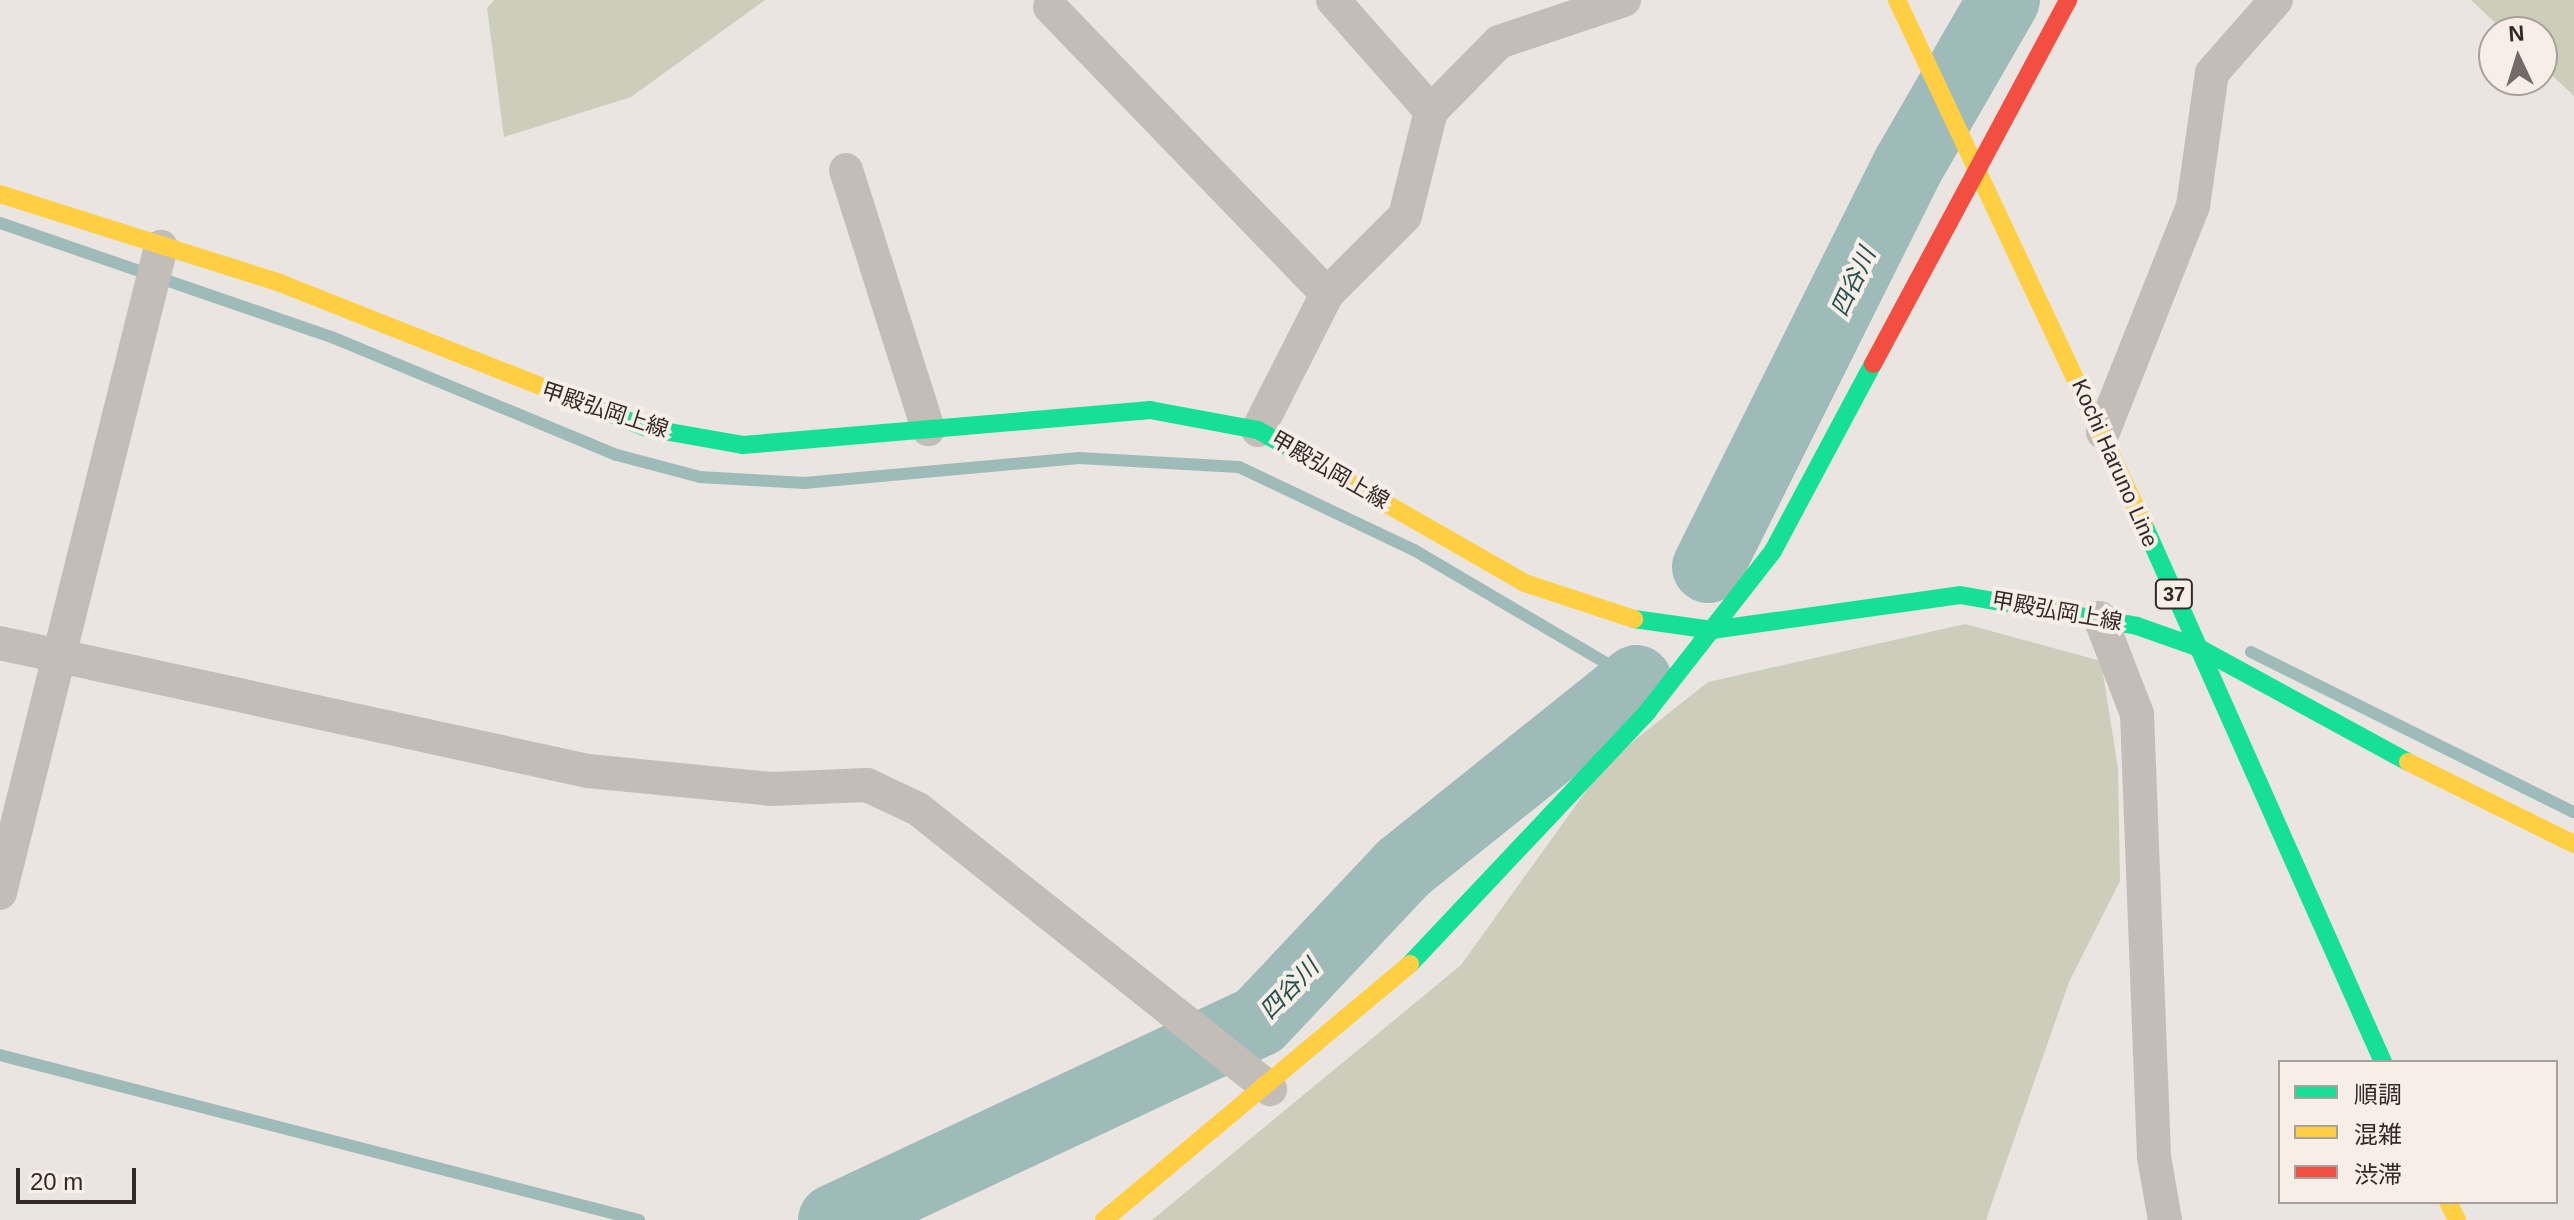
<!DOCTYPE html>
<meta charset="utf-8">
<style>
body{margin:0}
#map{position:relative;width:2574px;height:1220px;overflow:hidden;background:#eae5e0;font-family:Arial,"Noto Sans JP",sans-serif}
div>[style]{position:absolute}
.green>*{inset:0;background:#cccebb}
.stream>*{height:12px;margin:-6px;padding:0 6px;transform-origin:6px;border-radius:6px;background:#9ebbb9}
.river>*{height:72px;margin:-36px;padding:0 36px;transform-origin:36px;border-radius:36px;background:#9ebbb9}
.street>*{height:34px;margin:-17px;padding:0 17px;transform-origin:17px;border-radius:17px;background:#c3bdb8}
.fast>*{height:18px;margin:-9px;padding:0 9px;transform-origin:9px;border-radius:9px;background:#16e098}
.slow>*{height:18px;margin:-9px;padding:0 9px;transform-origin:9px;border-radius:9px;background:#ffcf43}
.jam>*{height:18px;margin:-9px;padding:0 9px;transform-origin:9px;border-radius:9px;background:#f24e42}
span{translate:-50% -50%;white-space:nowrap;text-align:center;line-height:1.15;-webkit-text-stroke:8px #f7eee7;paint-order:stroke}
.shield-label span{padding:2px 6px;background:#f7eee7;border:2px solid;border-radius:6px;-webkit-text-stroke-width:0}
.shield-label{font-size:20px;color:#332a28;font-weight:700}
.street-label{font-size:22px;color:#332a28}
.water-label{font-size:24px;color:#225050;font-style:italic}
.legend{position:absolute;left:2278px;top:1060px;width:280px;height:144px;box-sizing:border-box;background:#f7eee7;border:2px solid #a9a09b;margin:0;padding:10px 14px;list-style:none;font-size:24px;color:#332a28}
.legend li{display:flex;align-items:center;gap:16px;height:40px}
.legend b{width:40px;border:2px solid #a9a09b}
.north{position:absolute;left:2478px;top:16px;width:80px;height:80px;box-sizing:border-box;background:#f7eee7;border:2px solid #a9a09b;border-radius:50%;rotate:356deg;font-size:22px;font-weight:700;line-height:32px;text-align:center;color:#332a28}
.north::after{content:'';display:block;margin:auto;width:28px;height:36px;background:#736b68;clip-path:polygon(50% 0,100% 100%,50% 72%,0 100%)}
.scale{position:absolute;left:16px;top:1168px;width:120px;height:36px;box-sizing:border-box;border:4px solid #332a28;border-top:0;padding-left:10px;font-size:24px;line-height:28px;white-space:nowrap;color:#332a28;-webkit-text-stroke:6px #f7eee7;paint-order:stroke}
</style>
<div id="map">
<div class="green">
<i style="clip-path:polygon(494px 0,765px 0,631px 97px,504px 137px,487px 8px)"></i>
<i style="clip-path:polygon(2471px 0,2574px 0,2574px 96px,2542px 66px,2542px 32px,2505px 32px)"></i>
<i style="clip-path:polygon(1965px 624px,2101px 661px,2118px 768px,2120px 881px,2069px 982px,1986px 1220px,1152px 1220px,1461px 965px,1607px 762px,1708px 682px)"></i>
</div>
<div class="stream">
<i style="left:0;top:223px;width:353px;rotate:19deg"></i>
<i style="left:334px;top:338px;width:306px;rotate:22.5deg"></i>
<i style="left:617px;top:455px;width:86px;rotate:14.8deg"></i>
<i style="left:700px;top:477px;width:104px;rotate:3.3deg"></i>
<i style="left:804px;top:483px;width:276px;rotate:-5.2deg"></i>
<i style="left:1079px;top:458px;width:160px;rotate:3.2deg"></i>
<i style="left:1239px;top:467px;width:194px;rotate:25.4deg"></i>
<i style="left:1414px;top:550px;width:258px;rotate:30.5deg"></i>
<i style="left:2251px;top:652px;width:360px;rotate:26.4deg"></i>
<i style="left:0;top:1055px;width:660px;rotate:14.48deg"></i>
</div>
<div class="river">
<i style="left:1708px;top:567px;width:448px;rotate:-63.5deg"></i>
<i style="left:1908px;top:166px;width:192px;rotate:-60deg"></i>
<i style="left:834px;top:1220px;width:469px;rotate:-25.1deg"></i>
<i style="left:1259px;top:1021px;width:210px;rotate:-46.7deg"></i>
<i style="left:1403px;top:868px;width:299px;rotate:-38.7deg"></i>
</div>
<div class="street">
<i style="left:1333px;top:0;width:148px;rotate:48.6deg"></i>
<i style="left:1050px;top:7px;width:399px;rotate:46deg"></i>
<i style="left:846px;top:170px;width:272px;rotate:72.4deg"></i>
<i style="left:1258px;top:430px;width:153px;rotate:-63.1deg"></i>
<i style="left:1327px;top:294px;width:110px;rotate:-45deg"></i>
<i style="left:1405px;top:216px;width:108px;rotate:-76.1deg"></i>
<i style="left:1431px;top:111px;width:97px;rotate:-45.4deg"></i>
<i style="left:1499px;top:42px;width:132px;rotate:-18.6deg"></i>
<i style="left:2103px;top:432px;width:243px;rotate:-68.3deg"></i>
<i style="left:2193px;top:206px;width:134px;rotate:-81.9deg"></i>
<i style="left:2212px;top:73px;width:97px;rotate:-48.8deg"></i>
<i style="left:2100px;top:618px;width:103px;rotate:68.9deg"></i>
<i style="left:2137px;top:714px;width:443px;rotate:87.8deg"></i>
<i style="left:2154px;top:1157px;width:64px;rotate:80.1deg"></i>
<i style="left:0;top:643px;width:602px;rotate:12.28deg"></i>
<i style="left:588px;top:771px;width:184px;rotate:5.6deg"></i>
<i style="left:771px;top:789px;width:96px;rotate:-2.4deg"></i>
<i style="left:867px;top:785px;width:56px;rotate:25.2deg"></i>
<i style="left:918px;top:809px;width:450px;rotate:38.5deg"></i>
<i style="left:0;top:893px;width:666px;rotate:-76.01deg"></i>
</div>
<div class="fast">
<i style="left:561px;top:394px;width:92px;rotate:21.6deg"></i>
<i style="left:647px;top:428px;width:97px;rotate:10deg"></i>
<i style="left:743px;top:445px;width:409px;rotate:-4.9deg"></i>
<i style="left:1150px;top:410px;width:110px;rotate:10.5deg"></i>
<i style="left:1258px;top:430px;width:60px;rotate:30deg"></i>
<i style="left:2144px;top:525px;width:588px;rotate:66.01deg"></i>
<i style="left:1634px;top:619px;width:79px;rotate:8deg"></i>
<i style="left:1712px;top:630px;width:250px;rotate:-8deg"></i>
<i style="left:1960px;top:595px;width:180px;rotate:9.9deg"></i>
<i style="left:2137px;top:626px;width:64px;rotate:19.3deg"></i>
<i style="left:2197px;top:647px;width:240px;rotate:28.6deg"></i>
<i style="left:1410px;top:964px;width:347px;rotate:-46.7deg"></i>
<i style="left:1648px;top:711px;width:203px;rotate:-52deg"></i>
<i style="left:1773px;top:551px;width:212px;rotate:-61.9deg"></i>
</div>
<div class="slow">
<i style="left:1897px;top:0;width:580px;rotate:64.8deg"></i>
<i style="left:0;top:194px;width:294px;rotate:17.6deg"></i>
<i style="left:280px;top:283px;width:302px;rotate:21.6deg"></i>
<i style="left:1310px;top:460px;width:248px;rotate:29.8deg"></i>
<i style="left:1525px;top:583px;width:115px;rotate:18.3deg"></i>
<i style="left:2408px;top:762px;width:185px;rotate:26.3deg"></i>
<i style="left:2448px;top:1202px;width:20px;rotate:63deg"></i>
<i style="left:1104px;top:1220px;width:399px;rotate:-39.9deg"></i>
</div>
<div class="jam">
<i style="left:1873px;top:364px;width:413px;rotate:-61.8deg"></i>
</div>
<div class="shield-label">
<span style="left:2174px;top:594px">37</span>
</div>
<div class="street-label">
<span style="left:605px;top:410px;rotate:18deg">甲殿弘岡上線</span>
<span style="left:2115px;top:463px;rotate:66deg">Kochi Haruno Line</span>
<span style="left:1330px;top:470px;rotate:30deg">甲殿弘岡上線</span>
<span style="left:2057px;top:611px;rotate:10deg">甲殿弘岡上線</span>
</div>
<div class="water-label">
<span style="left:1853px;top:282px;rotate:-65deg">四谷川</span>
<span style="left:1289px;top:989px;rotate:-46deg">四谷川</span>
</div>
<ul class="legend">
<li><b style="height:10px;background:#16e098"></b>順調</li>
<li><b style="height:10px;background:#ffcf43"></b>混雑</li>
<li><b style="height:10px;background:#f24e42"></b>渋滞</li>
</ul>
<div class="north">N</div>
<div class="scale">20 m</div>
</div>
